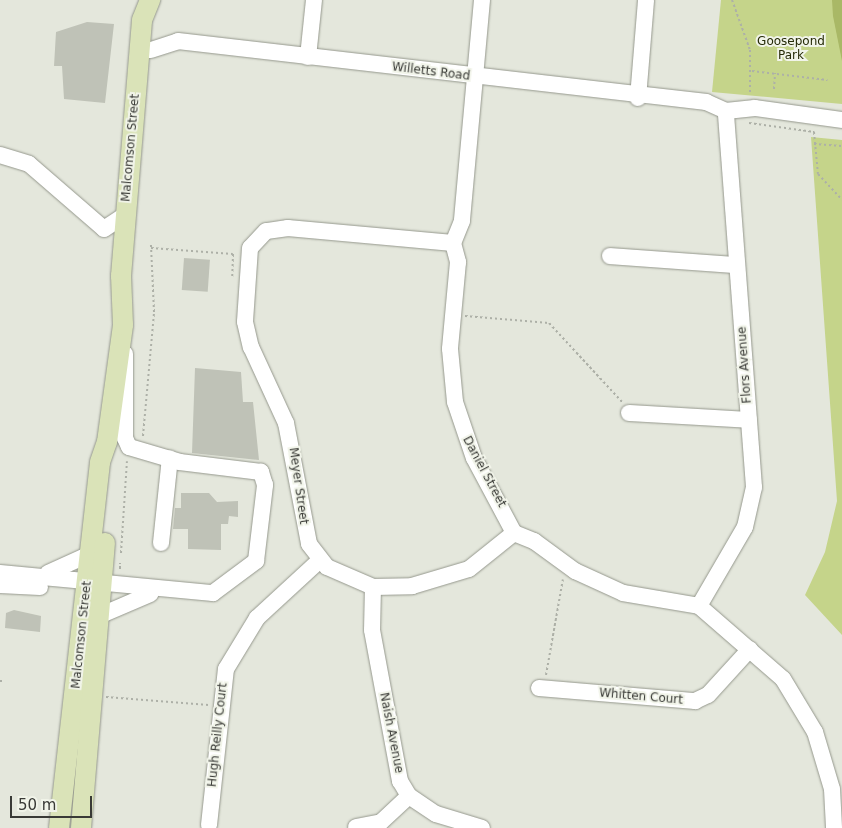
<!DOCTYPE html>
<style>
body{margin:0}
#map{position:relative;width:842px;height:828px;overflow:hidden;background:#e4e7dc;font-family:"DejaVu Sans",sans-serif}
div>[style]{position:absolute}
.green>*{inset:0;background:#c5d48a}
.water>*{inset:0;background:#a9b866}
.building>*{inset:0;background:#bfc2b7;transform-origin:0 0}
.path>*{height:2px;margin-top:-1px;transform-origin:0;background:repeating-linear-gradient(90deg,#adb0a7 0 2.5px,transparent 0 5px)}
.roads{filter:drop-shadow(0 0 1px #95988d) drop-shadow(0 0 1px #95988d)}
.minor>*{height:16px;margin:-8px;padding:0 8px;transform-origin:8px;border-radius:8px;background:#fff}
.major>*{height:20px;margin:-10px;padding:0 10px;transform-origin:10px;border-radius:10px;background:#dae3b8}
span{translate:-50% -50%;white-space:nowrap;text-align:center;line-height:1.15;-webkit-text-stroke:4px #f1f4e9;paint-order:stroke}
.park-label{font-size:12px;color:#272c08}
.street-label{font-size:12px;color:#393a36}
.scale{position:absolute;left:10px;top:796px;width:82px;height:22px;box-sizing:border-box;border:2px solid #393a36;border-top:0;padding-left:6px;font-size:15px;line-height:18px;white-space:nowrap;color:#393a36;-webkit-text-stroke:4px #f1f4e9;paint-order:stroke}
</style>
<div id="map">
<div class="green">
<i style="clip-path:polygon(721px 0,842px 0,842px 104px,712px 92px)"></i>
<i style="clip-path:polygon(811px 137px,842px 140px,842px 635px,805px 595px,825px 552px,837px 501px)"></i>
</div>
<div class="water">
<i style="clip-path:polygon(832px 0,842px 0,842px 61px,833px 16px)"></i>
</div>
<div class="building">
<i style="clip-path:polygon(87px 22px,114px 24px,105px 103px,64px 99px,62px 66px,54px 66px,56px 32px)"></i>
<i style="left:184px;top:258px;width:26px;height:32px;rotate:4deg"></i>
<i style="clip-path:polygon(195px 368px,241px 372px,243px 402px,253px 402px,259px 460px,192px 453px)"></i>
<i style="clip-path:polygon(181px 493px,209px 493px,217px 502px,238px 501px,238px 517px,229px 516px,228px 524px,221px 524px,221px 550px,188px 549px,188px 529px,173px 529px,175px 508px,181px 508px)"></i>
<i style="clip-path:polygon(14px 610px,41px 616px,40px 632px,5px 628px,6px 613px)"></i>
</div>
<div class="path">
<i style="left:732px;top:0;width:53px;rotate:70.2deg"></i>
<i style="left:750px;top:50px;width:44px;rotate:90deg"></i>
<i style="left:752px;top:71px;width:76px;rotate:6.8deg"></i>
<i style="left:774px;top:89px;width:16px;rotate:-86deg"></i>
<i style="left:749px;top:123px;width:66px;rotate:7.9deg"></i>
<i style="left:814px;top:132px;width:42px;rotate:84.6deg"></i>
<i style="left:818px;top:174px;width:35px;rotate:47deg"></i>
<i style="left:814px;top:144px;width:28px;rotate:4deg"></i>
<i style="left:151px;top:248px;width:82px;rotate:4.2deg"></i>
<i style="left:233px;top:254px;width:25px;rotate:92deg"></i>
<i style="left:465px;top:316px;width:84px;rotate:4.8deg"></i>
<i style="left:549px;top:323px;width:109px;rotate:47.2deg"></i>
<i style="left:143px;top:436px;width:124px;rotate:-84.9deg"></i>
<i style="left:154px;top:312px;width:67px;rotate:-92.6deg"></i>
<i style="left:121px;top:553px;width:92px;rotate:-86.3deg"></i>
<i style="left:120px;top:569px;width:6px;rotate:-90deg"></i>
<i style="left:546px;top:675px;width:97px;rotate:-80deg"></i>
<i style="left:0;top:681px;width:2px"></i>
<i style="left:106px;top:697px;width:103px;rotate:4.4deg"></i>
</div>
<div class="roads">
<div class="minor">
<i style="left:482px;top:0;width:222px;rotate:95.2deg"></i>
<i style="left:462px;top:221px;width:24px;rotate:112deg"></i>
<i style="left:453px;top:243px;width:20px;rotate:75deg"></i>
<i style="left:458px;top:262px;width:87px;rotate:95.3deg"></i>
<i style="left:450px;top:349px;width:53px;rotate:84.6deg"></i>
<i style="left:455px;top:402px;width:59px;rotate:71.3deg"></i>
<i style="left:474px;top:458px;width:85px;rotate:61.9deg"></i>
<i style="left:514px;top:533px;width:22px;rotate:22deg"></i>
<i style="left:534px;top:541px;width:51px;rotate:36.2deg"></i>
<i style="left:575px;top:571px;width:53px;rotate:24.6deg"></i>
<i style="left:623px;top:593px;width:77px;rotate:9.7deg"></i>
<i style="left:699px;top:606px;width:111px;rotate:41deg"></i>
<i style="left:783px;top:679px;width:62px;rotate:58.9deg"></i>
<i style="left:815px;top:732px;width:59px;rotate:73.4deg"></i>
<i style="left:832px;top:789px;width:39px;rotate:87deg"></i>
<i style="left:151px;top:50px;width:28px;rotate:-18deg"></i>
<i style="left:178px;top:41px;width:532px;rotate:6.59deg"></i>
<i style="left:706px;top:102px;width:22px;rotate:24deg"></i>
<i style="left:726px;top:111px;width:29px;rotate:-6deg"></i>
<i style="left:755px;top:108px;width:88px;rotate:7.9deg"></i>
<i style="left:308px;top:57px;width:57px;rotate:-84deg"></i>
<i style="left:638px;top:98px;width:98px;rotate:-85.3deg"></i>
<i style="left:0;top:155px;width:30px;rotate:17deg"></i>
<i style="left:29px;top:164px;width:99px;rotate:40.9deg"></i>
<i style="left:104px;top:229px;width:25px;rotate:-34deg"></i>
<i style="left:453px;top:243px;width:166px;rotate:-174.8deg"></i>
<i style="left:288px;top:228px;width:22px;rotate:172deg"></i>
<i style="left:266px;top:231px;width:23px;rotate:133deg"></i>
<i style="left:250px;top:248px;width:74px;rotate:93.9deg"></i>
<i style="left:245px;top:322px;width:26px;rotate:77deg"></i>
<i style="left:251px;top:347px;width:84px;rotate:65.3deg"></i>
<i style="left:286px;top:423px;width:123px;rotate:79.2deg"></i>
<i style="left:309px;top:544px;width:29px;rotate:52deg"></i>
<i style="left:327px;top:567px;width:50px;rotate:23.5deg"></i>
<i style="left:373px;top:587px;width:39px;rotate:-1deg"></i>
<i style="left:412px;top:586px;width:59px;rotate:-16.6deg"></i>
<i style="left:469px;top:569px;width:58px;rotate:-38.7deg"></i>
<i style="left:610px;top:256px;width:127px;rotate:4.1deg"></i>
<i style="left:629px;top:413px;width:120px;rotate:3.3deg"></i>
<i style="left:161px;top:543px;width:85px;rotate:-84deg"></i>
<i style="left:0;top:573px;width:214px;rotate:5.4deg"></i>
<i style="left:213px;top:593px;width:54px;rotate:-36.7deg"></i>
<i style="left:256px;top:561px;width:77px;rotate:-83.2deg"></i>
<i style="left:265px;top:485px;width:14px;rotate:-107deg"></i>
<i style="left:261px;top:472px;width:82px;rotate:-173deg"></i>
<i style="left:180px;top:462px;width:53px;rotate:-163.6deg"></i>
<i style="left:129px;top:447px;width:10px;rotate:-114deg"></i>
<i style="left:125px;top:438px;width:84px;rotate:-90deg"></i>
<i style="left:48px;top:573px;width:46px;rotate:-24.3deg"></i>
<i style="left:0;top:585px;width:40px;rotate:2.9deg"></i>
<i style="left:373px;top:587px;width:43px;rotate:91.3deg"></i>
<i style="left:372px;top:630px;width:154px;rotate:79.5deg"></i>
<i style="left:400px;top:781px;width:17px;rotate:59deg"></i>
<i style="left:409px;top:796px;width:32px;rotate:34deg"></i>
<i style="left:436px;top:814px;width:48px;rotate:16.9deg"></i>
<i style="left:699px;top:606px;width:91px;rotate:-59.8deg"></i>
<i style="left:745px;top:527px;width:41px;rotate:-77.3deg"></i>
<i style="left:754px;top:487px;width:377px;rotate:-94.3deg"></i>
<i style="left:99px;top:616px;width:56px;rotate:-23.3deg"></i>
<i style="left:539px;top:688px;width:157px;rotate:4.8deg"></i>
<i style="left:695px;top:701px;width:14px;rotate:-25deg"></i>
<i style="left:708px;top:695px;width:62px;rotate:-47.6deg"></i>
<i style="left:209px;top:825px;width:157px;rotate:-83.8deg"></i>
<i style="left:226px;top:669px;width:60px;rotate:-58.7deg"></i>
<i style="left:257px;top:618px;width:84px;rotate:-42.6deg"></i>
<i style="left:356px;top:827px;width:25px;rotate:-11deg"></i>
<i style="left:381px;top:822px;width:38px;rotate:-43deg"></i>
</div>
<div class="major">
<i style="left:59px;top:828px;width:368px;rotate:-83.6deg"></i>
<i style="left:100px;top:462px;width:21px;rotate:-71deg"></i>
<i style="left:107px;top:442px;width:118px;rotate:-82.2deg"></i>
<i style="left:123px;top:325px;width:49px;rotate:-92.3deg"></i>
<i style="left:121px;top:276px;width:257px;rotate:-85.3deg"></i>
<i style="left:142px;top:20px;width:22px;rotate:-68deg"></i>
<i style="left:81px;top:828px;width:286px;rotate:-85.2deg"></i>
</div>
</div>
<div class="park-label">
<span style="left:791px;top:49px">Goosepond<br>Park</span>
</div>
<div class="street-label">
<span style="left:431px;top:72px;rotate:7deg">Willetts Road</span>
<span style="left:131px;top:148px;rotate:-85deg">Malcomson Street</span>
<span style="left:745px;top:365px;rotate:-94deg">Flors Avenue</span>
<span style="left:484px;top:472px;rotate:62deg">Daniel Street</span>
<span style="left:298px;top:486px;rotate:82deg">Meyer Street</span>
<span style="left:82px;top:635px;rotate:-84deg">Malcomson Street</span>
<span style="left:641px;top:697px;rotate:5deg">Whitten Court</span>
<span style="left:391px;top:733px;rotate:79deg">Naish Avenue</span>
<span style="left:218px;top:735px;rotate:-84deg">Hugh Reilly Court</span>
</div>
<div class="scale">50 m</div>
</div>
